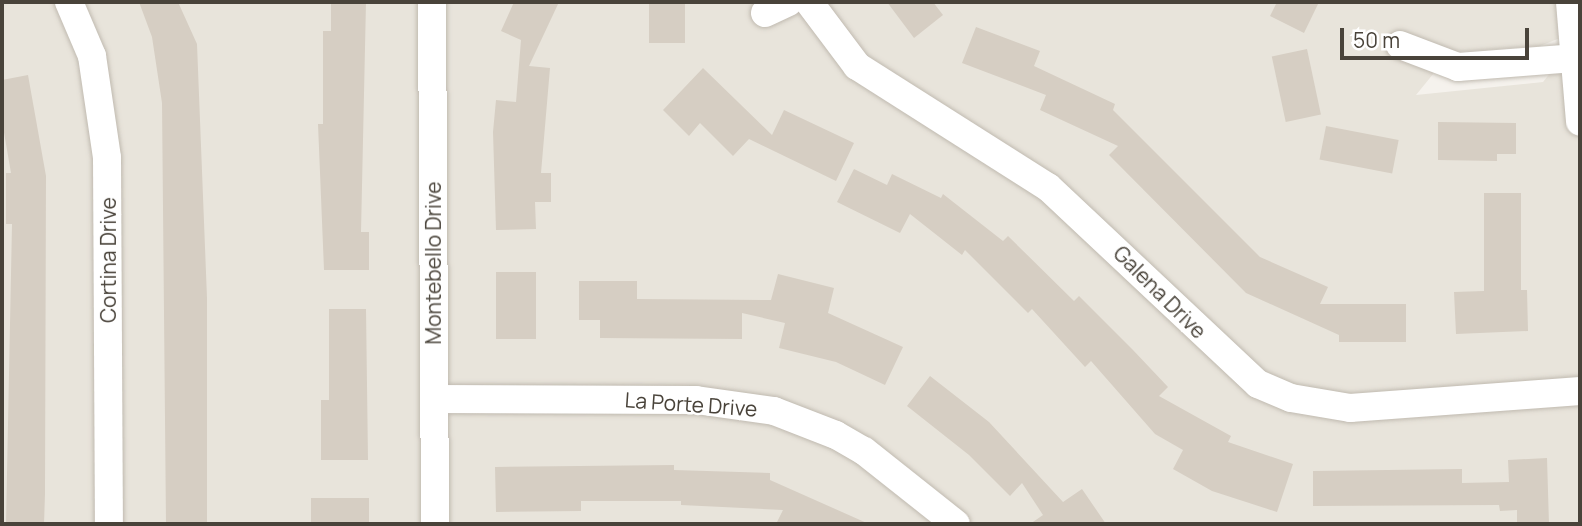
<!DOCTYPE html>
<style>
body{margin:0}
#map{position:relative;width:1582px;height:526px;overflow:hidden;background:#f5f2ed;font-family:Manrope,sans-serif}
div>[style]{position:absolute}
.residential>*{inset:0;background:#e8e4db}
.building>*{inset:0;background:#d6cec3;transform-origin:0 0}
.roads{filter:drop-shadow(0 0 2px #c0bab0) drop-shadow(0 0 2px #c0bab0)}
.minor>*{height:28px;margin:-14px;padding:0 14px;transform-origin:14px;border-radius:14px;background:#fff}
span{translate:-50% -50%;white-space:nowrap;text-align:center;line-height:1.15;-webkit-text-stroke:5px #fff;paint-order:stroke}
.street-label{font-size:21px;color:#49433a}
.frame{position:absolute;inset:0;border:4px solid #49433a;pointer-events:none}
.scale{position:absolute;left:1340px;top:28px;width:189px;height:32px;box-sizing:border-box;border:4px solid #49433a;border-top:0;padding-left:9px;font-size:21px;line-height:24px;white-space:nowrap;color:#49433a;-webkit-text-stroke:5px #fff;paint-order:stroke}
</style>
<div id="map">
<div class="residential">
<i style="clip-path:polygon(2px 2px,1580px 2px,1580px 30px,1540px 46px,1451px 52px,1416px 95px,1543px 82px,1580px 36px,1580px 524px,2px 524px)"></i>
</div>
<div class="building">
<i style="clip-path:polygon(139px 2px,178px 2px,197px 44px,207px 298px,207px 524px,166px 524px,162px 103px,152px 37px)"></i>
<i style="clip-path:polygon(331px 2px,366px 2px,361px 232px,369px 232px,369px 270px,324px 270px,318px 124px,323px 124px,323px 31px,331px 31px)"></i>
<i style="clip-path:polygon(514px 2px,559px 2px,529px 66px,550px 68px,541px 173px,551px 173px,551px 202px,535px 202px,536px 229px,496px 230px,493px 132px,496px 100px,516px 102px,521px 40px,501px 31px)"></i>
<i style="left:649px;top:2px;width:36px;height:41px"></i>
<i style="clip-path:polygon(887px 2px,933px 2px,943px 15px,914px 38px)"></i>
<i style="clip-path:polygon(1277px 2px,1319px 2px,1304px 33px,1270px 16px)"></i>
<i style="clip-path:polygon(976px 27px,1040px 51px,1034px 66px,1115px 104px,1113px 110px,1260px 257px,1328px 287px,1320px 304px,1406px 304px,1406px 342px,1339px 342px,1339px 335px,1246px 293px,1109px 155px,1118px 146px,1040px 110px,1046px 95px,962px 63px)"></i>
<i style="left:1307px;top:49px;width:67px;height:36px;rotate:78deg"></i>
<i style="clip-path:polygon(703px 68px,772px 135px,784px 110px,854px 143px,836px 181px,749px 139px,733px 156px,700px 123px,689px 136px,663px 110px)"></i>
<i style="clip-path:polygon(28px 75px,46px 176px,45px 494px,44px 524px,6px 524px,12px 224px,6px 224px,6px 173px,11px 173px,2px 121px,2px 80px)"></i>
<i style="clip-path:polygon(1438px 122px,1516px 123px,1516px 154px,1497px 154px,1497px 161px,1438px 160px)"></i>
<i style="left:1326px;top:126px;width:74px;height:34px;rotate:11deg"></i>
<i style="clip-path:polygon(854px 169px,887px 185px,892px 174px,941px 198px,943px 194px,1003px 241px,1008px 236px,1074px 301px,1079px 296px,1133px 350px,1168px 387px,1159px 396px,1231px 436px,1228px 442px,1293px 464px,1277px 512px,1212px 491px,1173px 469px,1183px 450px,1155px 434px,1091px 361px,1085px 367px,1032px 309px,1028px 313px,965px 250px,962px 255px,910px 214px,900px 233px,837px 202px)"></i>
<i style="clip-path:polygon(1484px 193px,1521px 193px,1521px 290px,1527px 290px,1528px 331px,1456px 334px,1454px 292px,1484px 291px)"></i>
<i style="left:496px;top:272px;width:40px;height:67px"></i>
<i style="clip-path:polygon(778px 274px,834px 288px,828px 313px,903px 347px,885px 385px,836px 362px,779px 348px,785px 323px,742px 313px,742px 339px,600px 338px,600px 320px,579px 320px,579px 281px,637px 281px,637px 299px,771px 300px)"></i>
<i style="clip-path:polygon(329px 309px,366px 309px,368px 460px,321px 460px,321px 400px,329px 400px)"></i>
<i style="clip-path:polygon(930px 376px,989px 422px,1063px 502px,1082px 489px,1106px 524px,1030px 524px,1043px 515px,1022px 483px,1010px 496px,969px 455px,907px 406px)"></i>
<i style="clip-path:polygon(1547px 458px,1549px 524px,1517px 524px,1517px 510px,1500px 511px,1499px 505px,1313px 506px,1313px 471px,1462px 469px,1462px 483px,1509px 482px,1508px 460px)"></i>
<i style="clip-path:polygon(674px 465px,674px 470px,770px 473px,770px 480px,869px 524px,776px 524px,783px 510px,681px 505px,681px 501px,581px 501px,581px 511px,496px 512px,495px 467px)"></i>
<i style="left:311px;top:498px;width:58px;height:26px"></i>
</div>
<div class="roads">
<div class="minor">
<i style="left:69px;top:2px;width:59px;rotate:66.9deg"></i>
<i style="left:92px;top:56px;width:103px;rotate:81.6deg"></i>
<i style="left:107px;top:158px;width:366px;rotate:89.7deg"></i>
<i style="left:432px;top:2px;width:522px;rotate:89.67deg"></i>
<i style="left:809px;top:2px;width:80px;rotate:53.1deg"></i>
<i style="left:857px;top:66px;width:226px;rotate:32.4deg"></i>
<i style="left:1048px;top:187px;width:288px;rotate:43.2deg"></i>
<i style="left:1258px;top:384px;width:36px;rotate:23deg"></i>
<i style="left:1291px;top:398px;width:60px;rotate:9.6deg"></i>
<i style="left:1350px;top:408px;width:231px;rotate:-4.2deg"></i>
<i style="left:1570px;top:2px;width:120px;rotate:85.2deg"></i>
<i style="left:765px;top:13px;width:26px;rotate:-25deg"></i>
<i style="left:1400px;top:45px;width:62px;rotate:20.8deg"></i>
<i style="left:1458px;top:67px;width:116px;rotate:-4.4deg"></i>
<i style="left:434px;top:399px;width:262px;rotate:0.2deg"></i>
<i style="left:696px;top:400px;width:79px;rotate:8deg"></i>
<i style="left:774px;top:411px;width:66px;rotate:21.2deg"></i>
<i style="left:836px;top:435px;width:32px;rotate:30deg"></i>
<i style="left:864px;top:451px;width:117px;rotate:38.4deg"></i>
</div>
</div>
<div class="street-label">
<span style="left:108px;top:260px;rotate:-90deg">Cortina Drive</span>
<span style="left:433px;top:263px;rotate:-90deg">Montebello Drive</span>
<span style="left:1160px;top:292px;rotate:45deg">Galena Drive</span>
<span style="left:691px;top:404px;rotate:4deg">La Porte Drive</span>
</div>
<div class="frame"></div>
<div class="scale">50 m</div>
</div>
